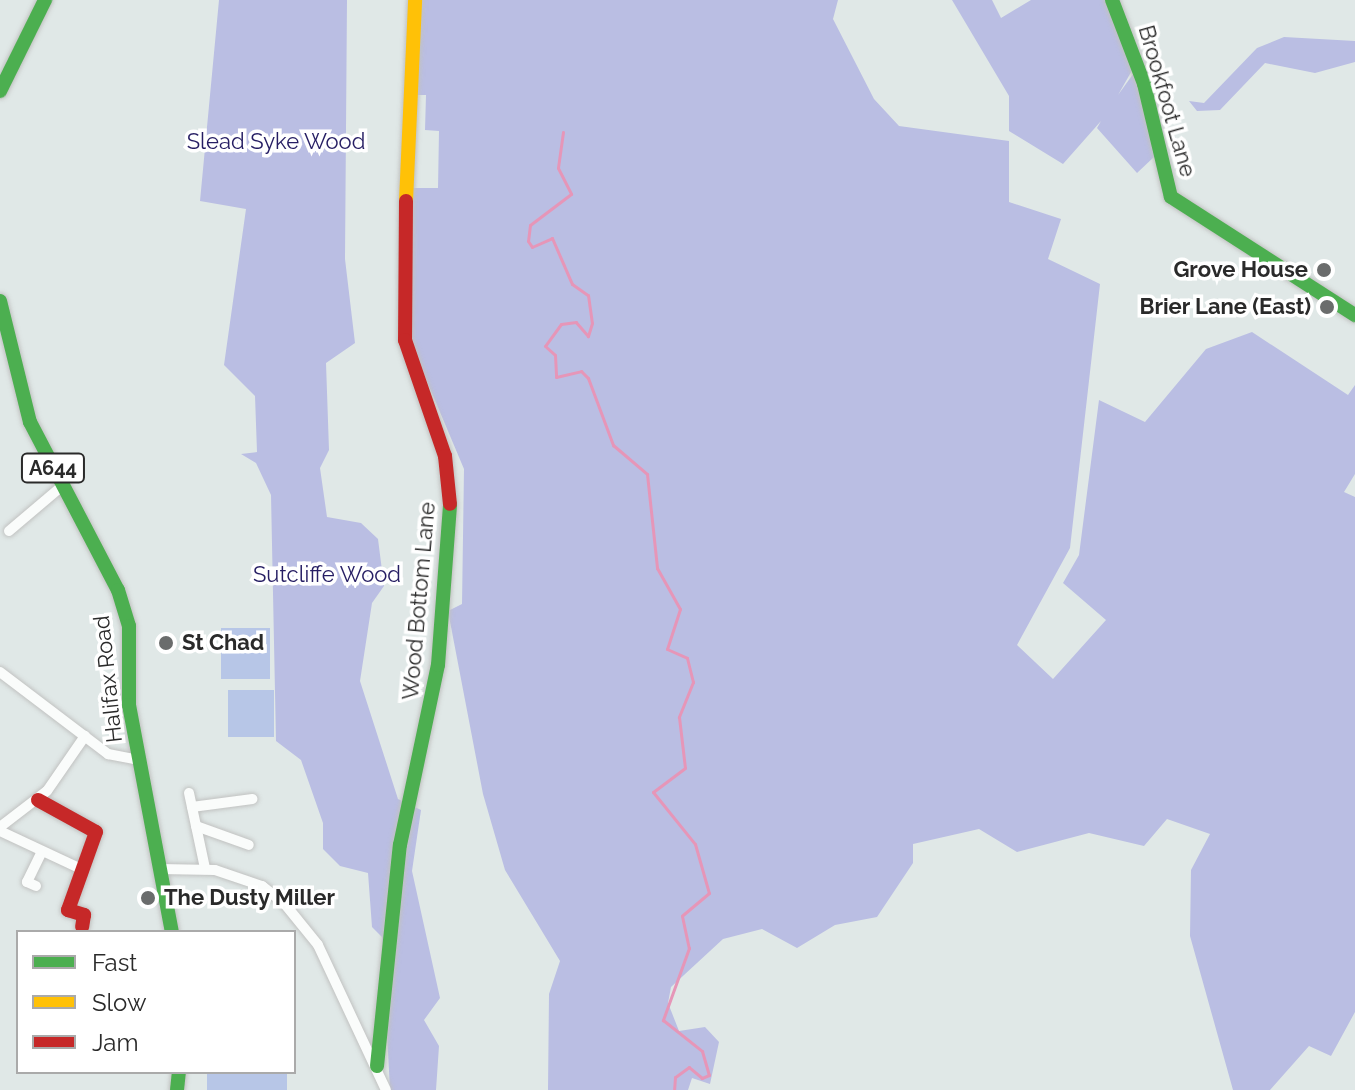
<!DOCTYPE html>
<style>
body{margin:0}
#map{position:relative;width:1355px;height:1090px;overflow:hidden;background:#e0e8e7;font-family:Raleway,sans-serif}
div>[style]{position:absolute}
.green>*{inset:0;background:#babee3}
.pitch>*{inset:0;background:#b7c6e7;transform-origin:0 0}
.stream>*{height:3px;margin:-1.5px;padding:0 1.5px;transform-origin:1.5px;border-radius:1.5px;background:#e696b8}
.roads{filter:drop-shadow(0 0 2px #c1c2c1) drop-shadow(0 0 2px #c1c2c1)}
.street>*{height:10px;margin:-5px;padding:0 5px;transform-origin:5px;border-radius:5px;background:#fafcfb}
.fast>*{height:14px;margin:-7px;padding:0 7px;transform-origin:7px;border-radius:7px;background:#4caf50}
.slow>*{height:14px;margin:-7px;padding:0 7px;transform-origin:7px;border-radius:7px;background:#ffc107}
.jam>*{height:14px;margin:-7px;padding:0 7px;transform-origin:7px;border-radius:7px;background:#c62828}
.dots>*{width:22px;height:22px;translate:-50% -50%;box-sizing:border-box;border:4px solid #fff;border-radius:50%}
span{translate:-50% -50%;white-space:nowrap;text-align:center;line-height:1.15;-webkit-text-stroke:7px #fff;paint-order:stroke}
.shield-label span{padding:2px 6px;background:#fff;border:2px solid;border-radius:6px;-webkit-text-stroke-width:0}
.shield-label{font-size:20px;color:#2a2a2a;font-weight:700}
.street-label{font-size:22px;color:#2a2a2a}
.park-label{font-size:22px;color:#251d63}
.poi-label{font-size:22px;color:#2a2a2a;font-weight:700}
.right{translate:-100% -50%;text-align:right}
.left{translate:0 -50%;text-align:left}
.legend{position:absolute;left:16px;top:930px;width:280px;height:144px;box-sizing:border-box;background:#fff;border:2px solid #aaa;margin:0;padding:10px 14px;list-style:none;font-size:24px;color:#2a2a2a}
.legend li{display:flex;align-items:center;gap:16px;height:40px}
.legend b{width:40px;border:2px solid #aaa}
</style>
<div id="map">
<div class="green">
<i style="clip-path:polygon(219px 0,347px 0,345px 259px,355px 343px,326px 363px,329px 450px,320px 468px,327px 517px,361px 523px,378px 539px,384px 586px,372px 603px,360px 681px,398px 799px,421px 810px,412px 871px,440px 998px,424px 1020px,439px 1046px,436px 1090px,390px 1090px,382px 937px,372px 927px,368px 873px,340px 866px,323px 849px,323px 823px,301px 760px,276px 741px,271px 495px,256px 463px,241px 454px,257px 452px,255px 396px,224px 365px,246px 209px,200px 201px)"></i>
<i style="clip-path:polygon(420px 0,838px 0,833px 19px,874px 99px,899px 126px,1009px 141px,1009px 202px,1061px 219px,1048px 259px,1100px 284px,1070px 548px,1017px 645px,1053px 679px,1106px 620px,1063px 583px,1079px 555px,1099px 400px,1145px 422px,1206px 349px,1252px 332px,1348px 395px,1355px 385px,1355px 474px,1344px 492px,1355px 497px,1355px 1012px,1331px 1056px,1309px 1046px,1270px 1090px,1233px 1090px,1190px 936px,1191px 870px,1210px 834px,1167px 819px,1144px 846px,1089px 833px,1017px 852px,979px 829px,913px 844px,913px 863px,877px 917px,835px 925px,797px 948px,762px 929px,723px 939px,671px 987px,668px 1003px,679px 1031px,705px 1027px,719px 1042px,710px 1084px,692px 1078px,688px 1090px,548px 1090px,549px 994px,560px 961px,505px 870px,483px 794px,448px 611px,462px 604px,464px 469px,412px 346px,405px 307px,408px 188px,438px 188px,439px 131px,425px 130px,426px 95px,410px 95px)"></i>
<i style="clip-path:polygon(952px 0,992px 0,1001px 18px,1031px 0,1106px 0,1134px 67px,1118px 95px,1136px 70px,1155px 156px,1137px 173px,1097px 128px,1101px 121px,1063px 164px,1009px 131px,1009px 96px)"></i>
<i style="clip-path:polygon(1284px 37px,1355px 41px,1355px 62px,1315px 73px,1265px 63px,1220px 110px,1197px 111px,1189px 101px,1204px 103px,1257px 48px)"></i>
</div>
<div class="pitch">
<i style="left:221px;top:628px;width:49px;height:51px"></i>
<i style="left:228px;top:690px;width:46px;height:47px"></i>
<i style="left:207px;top:1072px;width:80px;height:18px"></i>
</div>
<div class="stream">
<i style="left:563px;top:132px;width:36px;rotate:98deg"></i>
<i style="left:558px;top:168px;width:29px;rotate:63deg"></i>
<i style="left:571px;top:194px;width:51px;rotate:142.9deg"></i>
<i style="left:530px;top:225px;width:16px;rotate:97deg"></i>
<i style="left:528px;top:241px;width:7px;rotate:56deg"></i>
<i style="left:532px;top:247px;width:22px;rotate:-24deg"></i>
<i style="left:552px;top:238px;width:50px;rotate:66.5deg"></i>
<i style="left:572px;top:284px;width:19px;rotate:35deg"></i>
<i style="left:588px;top:295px;width:28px;rotate:82deg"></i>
<i style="left:592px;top:323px;width:14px;rotate:107deg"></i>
<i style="left:588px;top:336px;width:18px;rotate:-131deg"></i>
<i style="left:576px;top:322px;width:15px;rotate:172deg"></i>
<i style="left:561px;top:324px;width:27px;rotate:126deg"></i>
<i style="left:545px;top:346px;width:13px;rotate:42deg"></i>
<i style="left:555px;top:355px;width:22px;rotate:87deg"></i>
<i style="left:556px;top:377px;width:26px;rotate:-13deg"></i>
<i style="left:581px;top:371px;width:10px;rotate:45deg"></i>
<i style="left:588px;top:378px;width:72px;rotate:69.5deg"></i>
<i style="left:613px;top:445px;width:45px;rotate:40.5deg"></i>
<i style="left:647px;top:474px;width:95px;rotate:83.9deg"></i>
<i style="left:657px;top:568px;width:47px;rotate:60.7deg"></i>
<i style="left:680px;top:609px;width:42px;rotate:108deg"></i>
<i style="left:667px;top:649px;width:22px;rotate:24deg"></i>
<i style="left:687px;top:658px;width:25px;rotate:76deg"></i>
<i style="left:693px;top:682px;width:38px;rotate:112deg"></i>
<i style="left:679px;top:717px;width:51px;rotate:83.3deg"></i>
<i style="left:685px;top:768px;width:40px;rotate:143deg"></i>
<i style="left:653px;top:792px;width:67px;rotate:51.1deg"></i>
<i style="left:695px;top:844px;width:51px;rotate:74.1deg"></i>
<i style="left:709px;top:893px;width:35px;rotate:140deg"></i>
<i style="left:682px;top:916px;width:33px;rotate:78deg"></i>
<i style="left:689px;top:948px;width:77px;rotate:109.9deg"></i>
<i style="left:663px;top:1020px;width:50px;rotate:38.5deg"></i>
<i style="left:702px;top:1051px;width:25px;rotate:74deg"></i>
<i style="left:709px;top:1075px;width:8px;rotate:157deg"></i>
<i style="left:702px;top:1078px;width:17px;rotate:-140deg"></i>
<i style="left:689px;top:1067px;width:17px;rotate:144deg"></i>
<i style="left:675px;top:1077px;width:13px;rotate:94deg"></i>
</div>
<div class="roads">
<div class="street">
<i style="left:9px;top:531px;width:70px;rotate:-40.3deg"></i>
<i style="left:0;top:672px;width:136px;rotate:37.2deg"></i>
<i style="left:108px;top:754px;width:31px;rotate:11deg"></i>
<i style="left:189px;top:793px;width:77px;rotate:78deg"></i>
<i style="left:192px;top:807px;width:61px;rotate:-7.6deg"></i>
<i style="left:196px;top:826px;width:56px;rotate:19.7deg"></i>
<i style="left:0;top:827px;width:59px;rotate:-37.5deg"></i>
<i style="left:47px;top:791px;width:67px;rotate:-55.4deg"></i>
<i style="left:0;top:831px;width:85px;rotate:25.1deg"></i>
<i style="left:160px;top:869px;width:55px;rotate:1deg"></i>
<i style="left:215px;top:870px;width:50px;rotate:18.8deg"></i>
<i style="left:262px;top:886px;width:28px;rotate:38deg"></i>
<i style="left:284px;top:903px;width:54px;rotate:51deg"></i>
<i style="left:318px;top:945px;width:160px;rotate:64.9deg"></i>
<i style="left:36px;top:886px;width:10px;rotate:-156deg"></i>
<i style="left:27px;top:882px;width:34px;rotate:-64deg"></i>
</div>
<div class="fast">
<i style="left:1112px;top:0;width:90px;rotate:69.1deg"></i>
<i style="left:1144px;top:84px;width:116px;rotate:76.6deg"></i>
<i style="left:1171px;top:197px;width:219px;rotate:32.7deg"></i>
<i style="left:0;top:91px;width:102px;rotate:-63.7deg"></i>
<i style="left:0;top:301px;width:125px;rotate:76.1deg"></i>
<i style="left:30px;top:422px;width:190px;rotate:62.4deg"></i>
<i style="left:118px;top:590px;width:38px;rotate:73deg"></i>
<i style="left:129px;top:626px;width:79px;rotate:90deg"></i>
<i style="left:129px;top:705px;width:231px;rotate:79.3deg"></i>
<i style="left:377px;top:1066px;width:222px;rotate:-84.1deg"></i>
<i style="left:400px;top:845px;width:184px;rotate:-78.1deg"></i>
<i style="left:438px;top:665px;width:161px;rotate:-85.7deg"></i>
<i style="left:177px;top:1090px;width:18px;rotate:-84deg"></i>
</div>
<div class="slow">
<i style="left:406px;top:201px;width:201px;rotate:-87.4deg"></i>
</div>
<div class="jam">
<i style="left:406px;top:201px;width:139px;rotate:90.4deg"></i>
<i style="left:405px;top:340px;width:123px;rotate:71deg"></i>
<i style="left:445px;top:456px;width:48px;rotate:84.1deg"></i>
<i style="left:38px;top:800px;width:66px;rotate:28.9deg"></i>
<i style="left:96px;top:832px;width:83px;rotate:109.7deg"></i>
<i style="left:68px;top:910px;width:17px;rotate:17deg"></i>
<i style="left:84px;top:915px;width:12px;rotate:99deg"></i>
</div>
</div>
<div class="dots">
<i style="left:1324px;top:270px;background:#6a6c6c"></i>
<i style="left:1327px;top:307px;background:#6a6c6c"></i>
<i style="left:166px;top:643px;background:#6a6c6c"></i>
<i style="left:148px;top:898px;background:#6a6c6c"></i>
</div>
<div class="shield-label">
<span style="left:53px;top:468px">A644</span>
</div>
<div class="street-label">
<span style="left:1167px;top:101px;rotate:74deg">Brookfoot Lane</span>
<span style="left:419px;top:601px;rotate:-85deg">Wood Bottom Lane</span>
<span style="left:108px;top:679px;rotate:-96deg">Halifax Road</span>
</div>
<div class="park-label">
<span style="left:276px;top:142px">Slead Syke Wood</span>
<span style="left:327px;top:575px">Sutcliffe Wood</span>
</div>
<div class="poi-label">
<span class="right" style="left:1308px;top:270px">Grove House</span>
<span class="right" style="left:1311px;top:307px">Brier Lane (East)</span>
<span class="left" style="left:182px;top:643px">St Chad</span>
<span class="left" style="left:164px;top:898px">The Dusty Miller</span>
</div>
<ul class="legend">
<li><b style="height:10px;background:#4caf50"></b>Fast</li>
<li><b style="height:10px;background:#ffc107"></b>Slow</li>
<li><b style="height:10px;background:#c62828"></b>Jam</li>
</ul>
</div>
